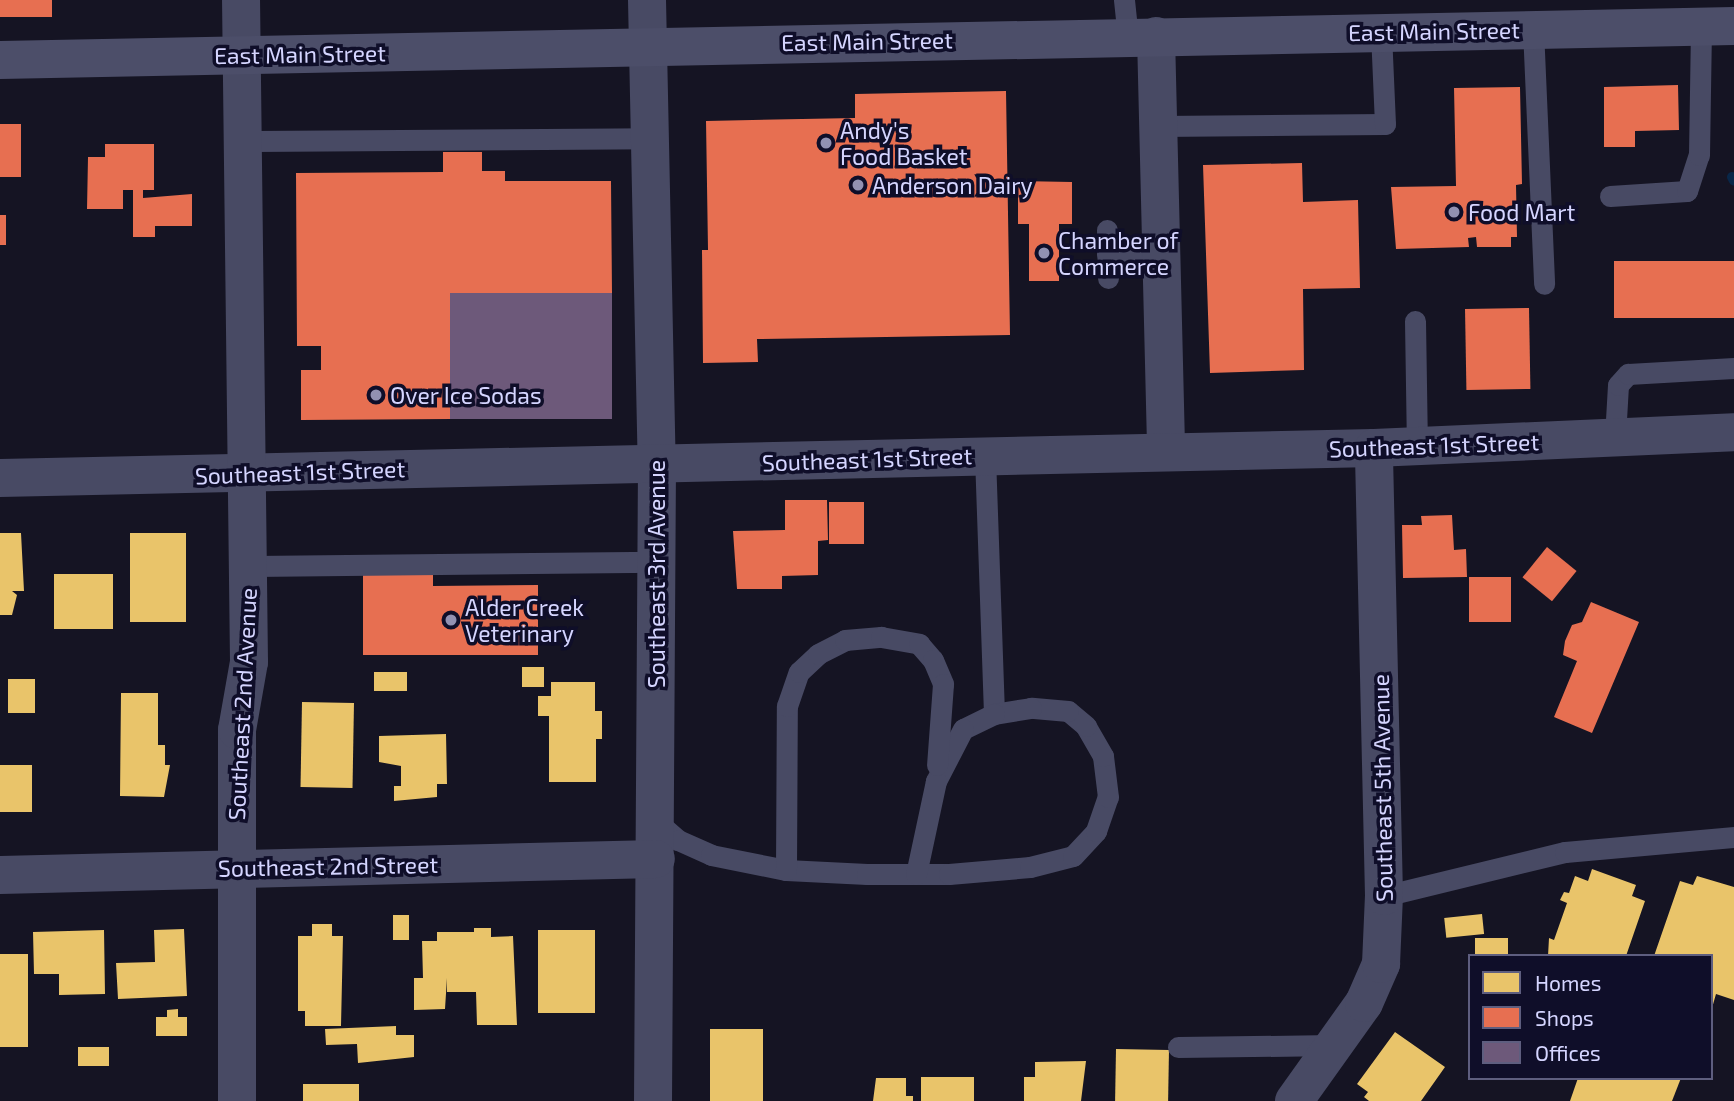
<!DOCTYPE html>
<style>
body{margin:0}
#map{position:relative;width:1734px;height:1101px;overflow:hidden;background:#151423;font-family:"Exo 2",sans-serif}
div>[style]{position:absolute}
.homes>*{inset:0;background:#e9c46a;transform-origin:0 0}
.shops>*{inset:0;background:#e76f51;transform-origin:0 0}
.offices>*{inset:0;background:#6d597a;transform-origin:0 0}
.stream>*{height:10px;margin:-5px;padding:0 5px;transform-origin:5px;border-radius:5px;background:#092749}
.service>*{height:21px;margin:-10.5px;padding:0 10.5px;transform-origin:10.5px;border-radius:10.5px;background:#484a64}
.minor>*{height:38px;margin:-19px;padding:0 19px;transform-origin:19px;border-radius:19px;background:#484a64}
.secondary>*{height:38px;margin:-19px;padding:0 19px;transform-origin:19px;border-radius:19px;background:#4c4e69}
.dots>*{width:19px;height:19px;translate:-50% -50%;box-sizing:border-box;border:4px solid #0f0e29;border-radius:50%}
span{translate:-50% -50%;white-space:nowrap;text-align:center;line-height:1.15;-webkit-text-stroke:7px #0f0e29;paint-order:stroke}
.street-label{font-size:23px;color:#d5d5ff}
.poi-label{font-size:23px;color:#d5d5ff}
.left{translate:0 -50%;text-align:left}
.legend{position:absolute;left:1468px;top:954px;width:245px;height:126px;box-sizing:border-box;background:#0f0e29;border:2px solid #5e5e7f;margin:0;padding:9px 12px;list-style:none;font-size:21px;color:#d5d5ff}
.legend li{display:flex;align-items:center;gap:14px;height:35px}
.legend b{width:35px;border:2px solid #5e5e7f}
</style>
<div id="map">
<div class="homes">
<i style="clip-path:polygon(0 533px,21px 533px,24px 591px,12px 591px,17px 595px,12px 615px,0 615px)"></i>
<i style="left:130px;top:533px;width:56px;height:89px"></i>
<i style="left:54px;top:574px;width:59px;height:55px"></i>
<i style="left:522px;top:667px;width:22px;height:20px"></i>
<i style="left:374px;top:672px;width:33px;height:19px"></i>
<i style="left:8px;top:679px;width:27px;height:34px"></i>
<i style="clip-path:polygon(551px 682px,595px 682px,595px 711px,602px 711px,602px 739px,596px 739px,596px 782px,549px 782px,549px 716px,538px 716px,538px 696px,551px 696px)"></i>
<i style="clip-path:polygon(121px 693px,158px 693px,158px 745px,165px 745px,165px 765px,170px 765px,164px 797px,120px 796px)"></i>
<i style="left:302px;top:702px;width:52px;height:85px;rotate:1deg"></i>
<i style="clip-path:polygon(446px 734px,447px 784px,437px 784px,437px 797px,394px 801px,394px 786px,401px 786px,401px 766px,379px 762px,379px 736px)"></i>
<i style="left:0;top:765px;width:32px;height:47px"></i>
<i style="clip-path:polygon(1592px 869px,1636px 885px,1632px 896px,1645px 901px,1626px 956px,1548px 956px,1549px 938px,1554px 940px,1567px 903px,1560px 900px,1564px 892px,1569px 893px,1575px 876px,1588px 881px)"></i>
<i style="clip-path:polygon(1697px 876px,1734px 887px,1734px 1000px,1716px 994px,1712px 1008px,1711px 956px,1654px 956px,1680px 881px,1693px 885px)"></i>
<i style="left:1482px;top:914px;width:20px;height:38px;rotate:84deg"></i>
<i style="left:393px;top:915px;width:16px;height:25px"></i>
<i style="clip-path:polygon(312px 924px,332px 924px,332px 936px,343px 936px,341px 1026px,305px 1026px,305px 1011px,298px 1011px,298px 936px,312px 936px)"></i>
<i style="clip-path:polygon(474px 928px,491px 928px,491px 937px,513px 936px,517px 1025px,477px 1025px,476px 992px,447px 992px,447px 978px,445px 1009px,414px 1010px,414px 978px,423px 978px,422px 941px,437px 941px,437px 932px,474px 932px)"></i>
<i style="clip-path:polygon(184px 929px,187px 996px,118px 999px,116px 963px,155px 962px,154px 930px)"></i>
<i style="clip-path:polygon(104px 930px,105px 994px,59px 995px,59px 974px,34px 974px,33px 932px)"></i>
<i style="left:538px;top:930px;width:57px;height:83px"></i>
<i style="left:1508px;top:938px;width:17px;height:33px;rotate:90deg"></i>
<i style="left:0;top:954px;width:28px;height:93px"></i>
<i style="clip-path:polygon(178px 1009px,178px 1017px,187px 1017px,187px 1036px,156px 1036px,156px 1017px,167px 1017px,167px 1010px)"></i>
<i style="clip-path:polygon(396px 1026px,396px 1035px,414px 1035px,414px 1057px,358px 1063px,357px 1044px,326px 1045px,325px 1029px)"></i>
<i style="left:710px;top:1029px;width:53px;height:72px"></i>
<i style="clip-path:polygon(1395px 1032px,1445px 1067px,1421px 1101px,1369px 1101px,1364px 1097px,1368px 1092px,1357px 1084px)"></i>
<i style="left:78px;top:1047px;width:31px;height:19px"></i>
<i style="left:1116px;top:1049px;width:53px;height:52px;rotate:1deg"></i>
<i style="clip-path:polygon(1086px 1061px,1081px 1101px,1024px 1101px,1024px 1077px,1035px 1077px,1035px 1062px)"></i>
<i style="left:921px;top:1077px;width:53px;height:24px"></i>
<i style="clip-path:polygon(876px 1078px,906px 1078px,906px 1096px,913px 1096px,913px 1101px,873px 1101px)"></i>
<i style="clip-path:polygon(1578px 1078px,1681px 1078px,1672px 1101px,1570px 1101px)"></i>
<i style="left:359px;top:1084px;width:17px;height:56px;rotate:90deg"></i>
</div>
<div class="shops">
<i style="left:0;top:0;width:52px;height:17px"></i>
<i style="clip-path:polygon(1678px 85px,1679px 130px,1635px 131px,1635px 147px,1604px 147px,1604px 87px)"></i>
<i style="clip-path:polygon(1520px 87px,1522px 184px,1516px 185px,1517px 237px,1511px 237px,1511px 247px,1477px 247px,1476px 237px,1468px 238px,1469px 247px,1396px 249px,1391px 187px,1456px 186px,1454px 88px)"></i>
<i style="clip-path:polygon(1006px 91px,1010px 335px,757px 339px,758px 362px,703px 363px,702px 250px,708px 250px,706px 121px,855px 118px,855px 94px)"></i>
<i style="left:0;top:124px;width:21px;height:53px"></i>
<i style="clip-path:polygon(105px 144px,154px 144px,154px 190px,143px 190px,143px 198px,192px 194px,192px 226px,155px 226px,155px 237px,133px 237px,133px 190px,123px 190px,123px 209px,87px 209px,88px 157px,105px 157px)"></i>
<i style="clip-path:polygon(443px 152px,482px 152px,482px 171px,505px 171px,505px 181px,611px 181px,612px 293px,450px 294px,451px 419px,301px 420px,301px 370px,321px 370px,321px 346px,297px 346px,296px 173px,443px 172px)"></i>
<i style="clip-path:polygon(1302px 163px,1303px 202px,1358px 200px,1360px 288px,1303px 289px,1304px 370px,1210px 373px,1203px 165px)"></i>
<i style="clip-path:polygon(1018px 181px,1072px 182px,1072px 224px,1059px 224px,1059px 281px,1029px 281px,1029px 224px,1018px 224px)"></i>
<i style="left:0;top:215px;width:6px;height:30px"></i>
<i style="left:1734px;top:261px;width:57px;height:120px;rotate:90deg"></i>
<i style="left:1529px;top:308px;width:81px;height:64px;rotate:89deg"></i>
<i style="clip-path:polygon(785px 500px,827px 500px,828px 540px,818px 541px,818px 575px,782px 576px,782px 589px,737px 589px,733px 531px,785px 530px)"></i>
<i style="left:829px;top:502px;width:35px;height:42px"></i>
<i style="clip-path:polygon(1452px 515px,1454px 550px,1466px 549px,1467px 577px,1403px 578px,1402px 525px,1422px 525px,1421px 516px)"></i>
<i style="left:1547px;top:547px;width:38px;height:39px;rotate:39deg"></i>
<i style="clip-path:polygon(363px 574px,433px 574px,433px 586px,538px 585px,538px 655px,363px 655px)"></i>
<i style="left:1469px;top:577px;width:42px;height:45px"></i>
<i style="clip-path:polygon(1591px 602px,1639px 622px,1592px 733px,1554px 717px,1577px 661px,1563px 655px,1565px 641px,1572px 625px,1582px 622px)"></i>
</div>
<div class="offices">
<i style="left:612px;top:293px;width:126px;height:162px;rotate:90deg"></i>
</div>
<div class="stream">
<i style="left:1732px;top:177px;width:4px;rotate:63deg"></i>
</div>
<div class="service">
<i style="left:1124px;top:0;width:36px;rotate:84deg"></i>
<i style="left:1533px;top:29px;width:255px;rotate:87.5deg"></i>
<i style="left:1159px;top:126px;width:226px;rotate:-0.5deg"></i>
<i style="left:1385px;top:124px;width:92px;rotate:-92.5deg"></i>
<i style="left:242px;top:141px;width:409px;rotate:-0.4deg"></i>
<i style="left:1610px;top:196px;width:77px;rotate:-3.7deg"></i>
<i style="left:1687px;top:191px;width:38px;rotate:-72deg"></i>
<i style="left:1699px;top:155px;width:128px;rotate:-89.1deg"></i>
<i style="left:1107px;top:230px;width:48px;rotate:88.8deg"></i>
<i style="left:1107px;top:254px;width:54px;rotate:-2.1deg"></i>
<i style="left:1415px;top:321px;width:126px;rotate:89.1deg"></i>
<i style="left:1615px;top:437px;width:52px;rotate:-86.7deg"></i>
<i style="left:1618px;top:385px;width:15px;rotate:-48deg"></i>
<i style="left:1628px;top:374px;width:106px;rotate:-3.2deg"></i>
<i style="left:985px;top:456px;width:258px;rotate:88deg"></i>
<i style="left:249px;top:566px;width:408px;rotate:-0.6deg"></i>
<i style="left:656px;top:821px;width:29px;rotate:41deg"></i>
<i style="left:678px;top:840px;width:36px;rotate:24deg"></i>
<i style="left:711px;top:855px;width:76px;rotate:11.3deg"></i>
<i style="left:786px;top:870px;width:81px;rotate:2.8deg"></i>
<i style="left:867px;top:874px;width:82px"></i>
<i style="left:949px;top:874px;width:81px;rotate:-4.9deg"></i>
<i style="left:1030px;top:867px;width:44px;rotate:-14.3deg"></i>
<i style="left:1073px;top:856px;width:34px;rotate:-47deg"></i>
<i style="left:1096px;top:831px;width:36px;rotate:-71deg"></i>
<i style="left:1108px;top:797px;width:41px;rotate:-97deg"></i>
<i style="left:1103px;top:756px;width:34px;rotate:-120deg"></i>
<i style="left:1086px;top:726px;width:23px;rotate:-140deg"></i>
<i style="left:1068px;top:711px;width:37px;rotate:-175deg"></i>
<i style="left:1031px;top:708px;width:37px;rotate:171deg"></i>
<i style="left:994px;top:714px;width:34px;rotate:154deg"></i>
<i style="left:963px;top:729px;width:59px;rotate:117.4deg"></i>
<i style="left:936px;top:781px;width:95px;rotate:102.1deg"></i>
<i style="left:786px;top:870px;width:164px;rotate:-89.7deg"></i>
<i style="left:787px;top:706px;width:36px;rotate:-71deg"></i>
<i style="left:799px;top:672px;width:26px;rotate:-43deg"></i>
<i style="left:818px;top:654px;width:30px;rotate:-27deg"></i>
<i style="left:845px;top:640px;width:36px;rotate:-5deg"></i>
<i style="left:881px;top:637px;width:39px;rotate:10deg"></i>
<i style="left:919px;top:644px;width:21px;rotate:49deg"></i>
<i style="left:933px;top:660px;width:26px;rotate:67deg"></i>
<i style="left:943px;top:684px;width:81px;rotate:94.2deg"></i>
<i style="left:1384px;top:896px;width:186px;rotate:-13.7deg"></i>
<i style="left:1565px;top:852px;width:170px;rotate:-5.1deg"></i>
<i style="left:1178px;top:1047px;width:155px;rotate:-0.7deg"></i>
</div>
<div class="minor">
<i style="left:647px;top:0;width:465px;rotate:88.8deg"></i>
<i style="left:657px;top:465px;width:636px;rotate:90.36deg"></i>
<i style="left:1156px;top:36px;width:416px;rotate:88.6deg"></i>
<i style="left:0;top:478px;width:1374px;rotate:-1.25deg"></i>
<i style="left:1374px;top:448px;width:360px;rotate:-2.5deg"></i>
<i style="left:0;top:875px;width:656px;rotate:-1.4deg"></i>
<i style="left:237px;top:1101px;width:371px;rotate:-90deg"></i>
<i style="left:237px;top:730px;width:69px;rotate:-80deg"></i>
<i style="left:249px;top:662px;width:662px;rotate:-90.69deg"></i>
<i style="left:1294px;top:1101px;width:120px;rotate:-54.5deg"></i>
<i style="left:1364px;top:1003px;width:43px;rotate:-66.4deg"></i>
<i style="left:1381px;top:964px;width:68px;rotate:-87.5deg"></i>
<i style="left:1384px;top:896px;width:448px;rotate:-91.3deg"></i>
</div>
<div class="secondary">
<i style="left:0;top:60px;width:1734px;rotate:-1.12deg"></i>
</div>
<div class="dots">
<i style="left:826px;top:143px;background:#9291b2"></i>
<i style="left:858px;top:185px;background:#9291b2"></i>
<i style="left:1454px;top:212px;background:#9291b2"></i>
<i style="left:1044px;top:253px;background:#9291b2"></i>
<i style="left:376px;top:395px;background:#9291b2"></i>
<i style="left:451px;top:620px;background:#9291b2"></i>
</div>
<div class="street-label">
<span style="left:1434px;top:31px;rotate:-1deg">East Main Street</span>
<span style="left:867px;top:41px;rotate:-1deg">East Main Street</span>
<span style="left:300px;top:54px;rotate:-1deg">East Main Street</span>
<span style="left:1434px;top:445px;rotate:-2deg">Southeast 1st Street</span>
<span style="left:867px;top:459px;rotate:-2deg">Southeast 1st Street</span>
<span style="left:300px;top:472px;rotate:-2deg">Southeast 1st Street</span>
<span style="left:656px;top:574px;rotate:-90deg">Southeast 3rd Avenue</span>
<span style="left:242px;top:704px;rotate:-87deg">Southeast 2nd Avenue</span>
<span style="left:1382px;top:788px;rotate:-91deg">Southeast 5th Avenue</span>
<span style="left:328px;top:866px;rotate:-1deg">Southeast 2nd Street</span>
</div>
<div class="poi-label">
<span class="left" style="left:840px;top:143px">Andy's<br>Food Basket</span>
<span class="left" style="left:872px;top:185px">Anderson Dairy</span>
<span class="left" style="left:1468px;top:212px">Food Mart</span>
<span class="left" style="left:1058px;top:253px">Chamber of<br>Commerce</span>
<span class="left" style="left:390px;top:395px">Over Ice Sodas</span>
<span class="left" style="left:465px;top:620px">Alder Creek<br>Veterinary</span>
</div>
<ul class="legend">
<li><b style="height:19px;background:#e9c46a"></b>Homes</li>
<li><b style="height:19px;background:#e76f51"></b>Shops</li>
<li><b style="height:19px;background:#6d597a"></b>Offices</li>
</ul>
</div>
